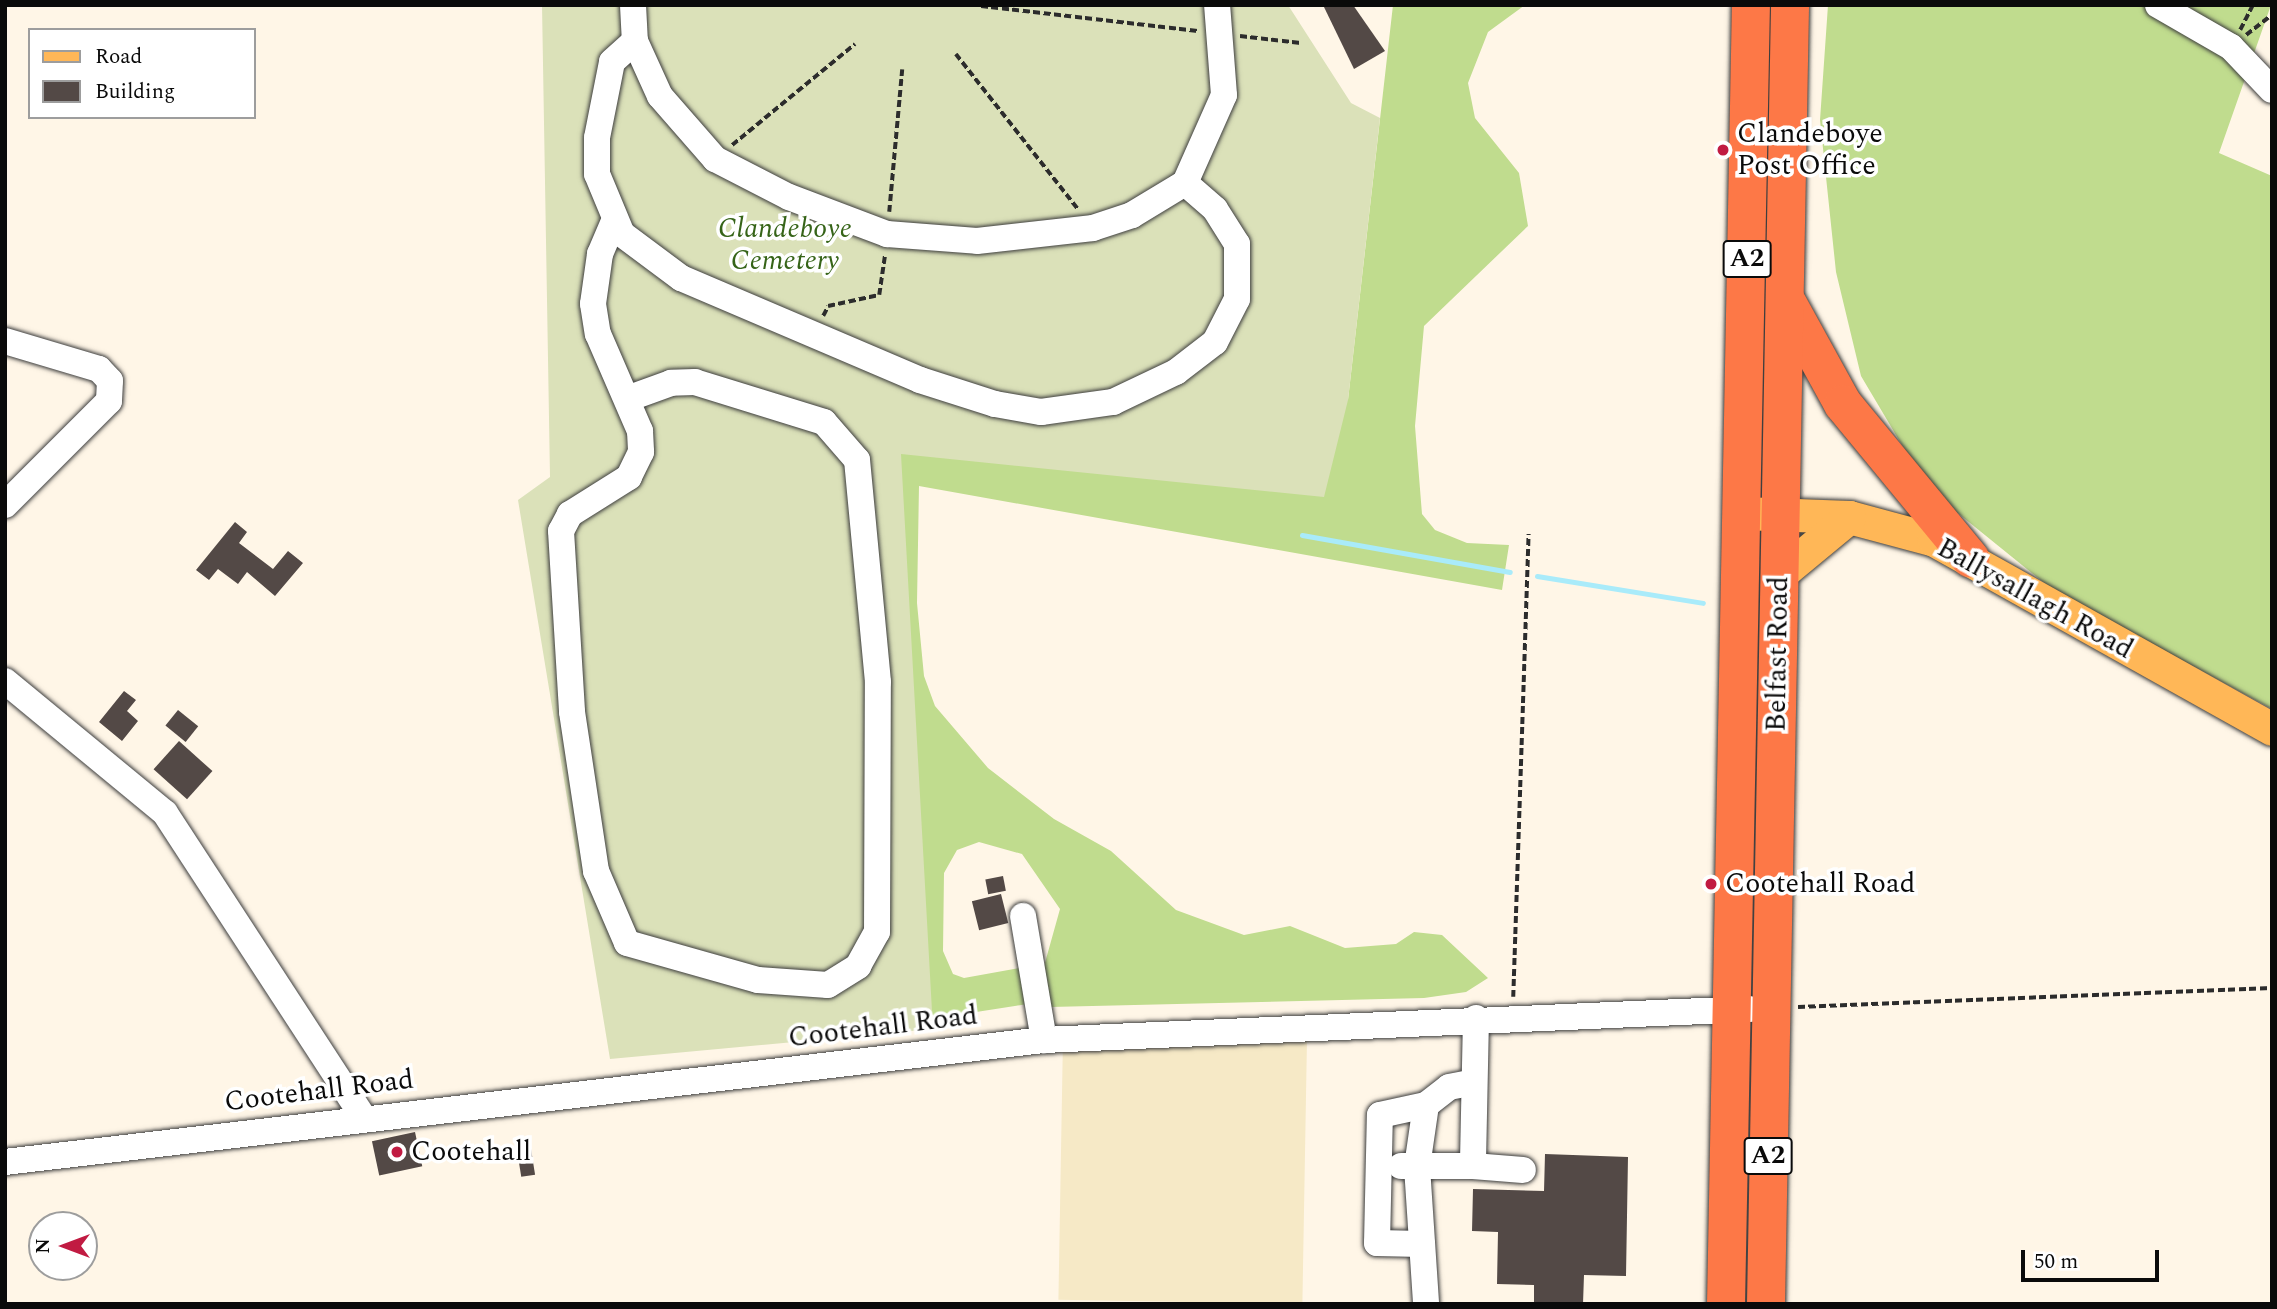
<!DOCTYPE html>
<style>
body{margin:0}
#map{position:relative;width:2277px;height:1309px;overflow:hidden;background:#fff6e7;font-family:Spectral,serif}
div>[style]{position:absolute}
.farmland>*{inset:0;background:#f6e9c6;transform-origin:0 0}
.forest>*{inset:0;background:#c0dc8e}
.cemetery>*{inset:0;background:#dbe1b9}
.stream>*{height:5px;margin:-2.5px;padding:0 2.5px;transform-origin:2.5px;border-radius:2.5px;background:#a9ebfa}
.building>*{inset:0;background:#534946;transform-origin:0 0}
.path>*{height:3.5px;margin-top:-1.75px;transform-origin:0;background:repeating-linear-gradient(90deg,#2c2c2c 0 7px,transparent 0 10.5px)}
.roads{filter:drop-shadow(0 0 2px #3d3d3d) drop-shadow(0 0 2px #3d3d3d)}
.minor>*{height:26px;margin:-13px;padding:0 13px;transform-origin:13px;border-radius:13px;background:#fff}
.major>*{height:33px;margin:-16.5px;padding:0 16.5px;transform-origin:16.5px;border-radius:16.5px;background:#ffb757}
.highway>*{height:38px;margin:-19px;padding:0 19px;transform-origin:19px;border-radius:19px;background:#fd7847}
.dots>*{width:19px;height:19px;translate:-50% -50%;box-sizing:border-box;border:4px solid #fff;border-radius:50%}
span{translate:-50% -50%;white-space:nowrap;text-align:center;line-height:1.15;-webkit-text-stroke:7px #fff;paint-order:stroke}
.shield-label span{padding:2px 5px;background:#fff;border:2px solid;border-radius:5px;-webkit-text-stroke-width:0}
.shield-label{font-size:26px;color:#0a0a0a;font-weight:700}
.poi-label{font-size:28px;color:#0a0a0a}
.left{translate:0 -50%;text-align:left}
.park-label{font-size:28px;color:#366418;font-style:italic}
.street-label{font-size:28px;color:#0a0a0a}
.frame{position:absolute;inset:0;border:7px solid #0a0a0a;pointer-events:none}
.legend{position:absolute;left:28px;top:28px;width:228px;height:91px;box-sizing:border-box;background:#fff;border:2px solid #9d9d9d;margin:0;padding:9px 12px;list-style:none;font-size:21px;color:#0a0a0a}
.legend li{display:flex;align-items:center;gap:14px;height:35px}
.legend b{width:35px;border:2px solid #9d9d9d}
.north{position:absolute;left:28px;top:1211px;width:70px;height:70px;box-sizing:border-box;background:#fff;border:2px solid #9d9d9d;border-radius:50%;rotate:270deg;font-size:19px;font-weight:700;line-height:28px;text-align:center;color:#0a0a0a}
.north::after{content:'';display:block;margin:auto;width:24px;height:32px;background:#c11b42;clip-path:polygon(50% 0,100% 100%,50% 72%,0 100%)}
.scale{position:absolute;left:2021px;top:1250px;width:138px;height:32px;box-sizing:border-box;border:4px solid #0a0a0a;border-top:0;padding-left:9px;font-size:21px;line-height:24px;white-space:nowrap;color:#0a0a0a;-webkit-text-stroke:5px #fff;paint-order:stroke}
</style>
<div id="map">
<div class="farmland">
<i style="left:1307px;top:1039px;width:265px;height:244px;rotate:91deg"></i>
</div>
<div class="forest">
<i style="clip-path:polygon(1393px 5px,1525px 5px,1488px 32px,1468px 83px,1475px 118px,1519px 173px,1528px 226px,1424px 326px,1415px 426px,1422px 514px,1435px 530px,1467px 543px,1509px 545px,1502px 590px,919px 486px,917px 603px,924px 676px,935px 706px,988px 768px,1054px 819px,1111px 851px,1176px 910px,1244px 935px,1290px 926px,1345px 948px,1396px 944px,1414px 932px,1442px 935px,1488px 978px,1466px 992px,1424px 998px,1050px 1007px,1041px 977px,1060px 909px,1022px 854px,979px 842px,957px 850px,944px 873px,943px 951px,953px 974px,964px 978px,1020px 968px,1028px 1004px,899px 1024px,619px 249px,1348px 400px)"></i>
<i style="clip-path:polygon(1828px 5px,2271px 5px,2219px 153px,2272px 176px,2272px 709px,2053px 590px,1928px 489px,1861px 376px,1836px 272px,1820px 120px)"></i>
</div>
<div class="cemetery">
<i style="clip-path:polygon(542px 5px,1288px 5px,1351px 103px,1380px 118px,1348px 400px,1324px 497px,901px 454px,933px 1029px,610px 1059px,518px 500px,550px 477px)"></i>
</div>
<div class="stream">
<i style="left:1302px;top:535px;width:211px;rotate:10.1deg"></i>
<i style="left:1537px;top:576px;width:168px;rotate:9.2deg"></i>
</div>
<div class="building">
<i style="clip-path:polygon(1323px 5px,1353px 5px,1385px 51px,1354px 69px)"></i>
<i style="clip-path:polygon(235px 522px,247px 532px,239px 543px,273px 569px,288px 551px,303px 563px,275px 596px,247px 572px,238px 584px,218px 569px,209px 580px,196px 570px)"></i>
<i style="clip-path:polygon(124px 691px,136px 700px,127px 711px,138px 721px,122px 741px,99px 722px)"></i>
<i style="left:178px;top:710px;width:26px;height:20px;rotate:39deg"></i>
<i style="left:179px;top:741px;width:45px;height:38px;rotate:42deg"></i>
<i style="left:1003px;top:876px;width:15px;height:18px;rotate:79deg"></i>
<i style="left:1001px;top:894px;width:30px;height:30px;rotate:76deg"></i>
<i style="left:415px;top:1132px;width:35px;height:44px;rotate:78deg"></i>
<i style="left:531px;top:1149px;width:26px;height:14px;rotate:81deg"></i>
<i style="clip-path:polygon(1545px 1154px,1628px 1157px,1626px 1276px,1584px 1275px,1583px 1304px,1534px 1304px,1534px 1285px,1497px 1284px,1498px 1232px,1472px 1231px,1473px 1189px,1544px 1191px)"></i>
</div>
<div class="path">
<i style="left:981px;top:6px;width:218px;rotate:6.6deg"></i>
<i style="left:2240px;top:30px;width:28px;rotate:-63deg"></i>
<i style="left:2246px;top:35px;width:33px;rotate:-38deg"></i>
<i style="left:1240px;top:36px;width:61px;rotate:6.5deg"></i>
<i style="left:956px;top:54px;width:197px;rotate:51.8deg"></i>
<i style="left:732px;top:145px;width:159px;rotate:-39.4deg"></i>
<i style="left:889px;top:212px;width:143px;rotate:-84.8deg"></i>
<i style="left:823px;top:316px;width:11px;rotate:-63deg"></i>
<i style="left:828px;top:306px;width:52px;rotate:-12.2deg"></i>
<i style="left:879px;top:295px;width:41px;rotate:-81.7deg"></i>
<i style="left:1513px;top:997px;width:463px;rotate:-88.1deg"></i>
<i style="left:1798px;top:1007px;width:474px;rotate:-2.3deg"></i>
</div>
<div class="roads">
<div class="minor">
<i style="left:633px;top:5px;width:36px;rotate:87deg"></i>
<i style="left:635px;top:41px;width:60px;rotate:65.6deg"></i>
<i style="left:660px;top:96px;width:84px;rotate:48.9deg"></i>
<i style="left:715px;top:159px;width:83px;rotate:27.2deg"></i>
<i style="left:789px;top:197px;width:105px;rotate:20.7deg"></i>
<i style="left:887px;top:234px;width:90px;rotate:4.4deg"></i>
<i style="left:977px;top:241px;width:117px;rotate:-6.4deg"></i>
<i style="left:1093px;top:228px;width:41px;rotate:-18.4deg"></i>
<i style="left:1132px;top:215px;width:62px;rotate:-31.1deg"></i>
<i style="left:1185px;top:183px;width:96px;rotate:-66.1deg"></i>
<i style="left:1224px;top:95px;width:90px;rotate:-94.4deg"></i>
<i style="left:2158px;top:5px;width:84px;rotate:29.9deg"></i>
<i style="left:2231px;top:47px;width:59px;rotate:46.4deg"></i>
<i style="left:635px;top:41px;width:31px;rotate:138deg"></i>
<i style="left:612px;top:62px;width:77px;rotate:101.2deg"></i>
<i style="left:597px;top:138px;width:36px;rotate:90deg"></i>
<i style="left:597px;top:174px;width:65px;rotate:67.4deg"></i>
<i style="left:622px;top:234px;width:74px;rotate:36.7deg"></i>
<i style="left:681px;top:278px;width:260px;rotate:23.1deg"></i>
<i style="left:920px;top:380px;width:79px;rotate:17.7deg"></i>
<i style="left:995px;top:404px;width:47px;rotate:9.9deg"></i>
<i style="left:1041px;top:412px;width:73px;rotate:-7.9deg"></i>
<i style="left:1113px;top:402px;width:70px;rotate:-25.5deg"></i>
<i style="left:1176px;top:372px;width:49px;rotate:-37.6deg"></i>
<i style="left:1215px;top:342px;width:48px;rotate:-62.9deg"></i>
<i style="left:1237px;top:299px;width:55px;rotate:-90deg"></i>
<i style="left:1237px;top:244px;width:41px;rotate:-122.2deg"></i>
<i style="left:1215px;top:209px;width:40px;rotate:-139deg"></i>
<i style="left:614px;top:221px;width:36px;rotate:113deg"></i>
<i style="left:600px;top:254px;width:50px;rotate:98deg"></i>
<i style="left:593px;top:304px;width:30px;rotate:81deg"></i>
<i style="left:598px;top:334px;width:106px;rotate:66.6deg"></i>
<i style="left:640px;top:431px;width:21px;rotate:87deg"></i>
<i style="left:641px;top:452px;width:28px;rotate:116deg"></i>
<i style="left:629px;top:477px;width:70px;rotate:147.9deg"></i>
<i style="left:570px;top:514px;width:19px;rotate:118deg"></i>
<i style="left:561px;top:531px;width:181px;rotate:86.5deg"></i>
<i style="left:572px;top:712px;width:161px;rotate:81.4deg"></i>
<i style="left:596px;top:871px;width:78px;rotate:66.7deg"></i>
<i style="left:627px;top:943px;width:136px;rotate:15.8deg"></i>
<i style="left:758px;top:980px;width:70px;rotate:4.1deg"></i>
<i style="left:828px;top:985px;width:36px;rotate:-32deg"></i>
<i style="left:858px;top:966px;width:39px;rotate:-61deg"></i>
<i style="left:877px;top:932px;width:250px;rotate:-89.8deg"></i>
<i style="left:878px;top:682px;width:223px;rotate:-95.4deg"></i>
<i style="left:857px;top:460px;width:50px;rotate:-131deg"></i>
<i style="left:824px;top:422px;width:135px;rotate:-162.8deg"></i>
<i style="left:695px;top:382px;width:24px;rotate:178deg"></i>
<i style="left:671px;top:383px;width:47px;rotate:160deg"></i>
<i style="left:5px;top:341px;width:98px;rotate:16.6deg"></i>
<i style="left:99px;top:369px;width:16px;rotate:47deg"></i>
<i style="left:110px;top:381px;width:20px;rotate:93deg"></i>
<i style="left:109px;top:401px;width:147px;rotate:135deg"></i>
<i style="left:5px;top:681px;width:207px;rotate:39.5deg"></i>
<i style="left:165px;top:813px;width:363px;rotate:56.9deg"></i>
<i style="left:1023px;top:916px;width:126px;rotate:80.4deg"></i>
<i style="left:1476px;top:1018px;width:148px;rotate:91.2deg"></i>
<i style="left:1473px;top:1166px;width:50px;rotate:4.6deg"></i>
<i style="left:1426px;top:1105px;width:63px;rotate:98.3deg"></i>
<i style="left:1417px;top:1167px;width:137px;rotate:86.2deg"></i>
<i style="left:5px;top:1162px;width:1046px;rotate:-6.7deg"></i>
<i style="left:1044px;top:1040px;width:706px;rotate:-2.52deg"></i>
<i style="left:1401px;top:1166px;width:72px"></i>
<i style="left:1422px;top:1244px;width:45px;rotate:-178.7deg"></i>
<i style="left:1377px;top:1243px;width:128px;rotate:-88.7deg"></i>
<i style="left:1380px;top:1115px;width:47px;rotate:-12.3deg"></i>
<i style="left:1426px;top:1105px;width:29px;rotate:-38deg"></i>
<i style="left:1449px;top:1087px;width:25px;rotate:-11deg"></i>
</div>
<div class="major">
<i style="left:1742px;top:513px;width:107px;rotate:2.1deg"></i>
<i style="left:1849px;top:517px;width:88px;rotate:15.1deg"></i>
<i style="left:1934px;top:540px;width:387px;rotate:29.2deg"></i>
<i style="left:1779px;top:575px;width:91px;rotate:-39.6deg"></i>
</div>
<div class="highway">
<i style="left:1788px;top:304px;width:114px;rotate:61.2deg"></i>
<i style="left:1843px;top:404px;width:200px;rotate:50.5deg"></i>
<i style="left:1726px;top:1304px;width:1299px;rotate:-88.9deg"></i>
<i style="left:1766px;top:1304px;width:1299px;rotate:-88.94deg"></i>
</div>
</div>
<div class="dots">
<i style="left:1723px;top:150px;background:#c11b42"></i>
<i style="left:1711px;top:884px;background:#c11b42"></i>
<i style="left:397px;top:1152px;background:#c11b42"></i>
</div>
<div class="shield-label">
<span style="left:1747px;top:259px">A2</span>
<span style="left:1768px;top:1156px">A2</span>
</div>
<div class="poi-label">
<span class="left" style="left:1737px;top:150px">Clandeboye<br>Post Office</span>
<span class="left" style="left:1725px;top:884px">Cootehall Road</span>
<span class="left" style="left:411px;top:1152px">Cootehall</span>
</div>
<div class="park-label">
<span style="left:785px;top:245px">Clandeboye<br>Cemetery</span>
</div>
<div class="street-label">
<span style="left:2035px;top:599px;rotate:29deg">Ballysallagh Road</span>
<span style="left:1778px;top:654px;rotate:-89deg">Belfast Road</span>
<span style="left:883px;top:1027px;rotate:-7deg">Cootehall Road</span>
<span style="left:319px;top:1091px;rotate:-7deg">Cootehall Road</span>
</div>
<div class="frame"></div>
<ul class="legend">
<li><b style="height:9px;background:#ffb757"></b>Road</li>
<li><b style="height:19px;background:#534946"></b>Building</li>
</ul>
<div class="north">N</div>
<div class="scale">50 m</div>
</div>
